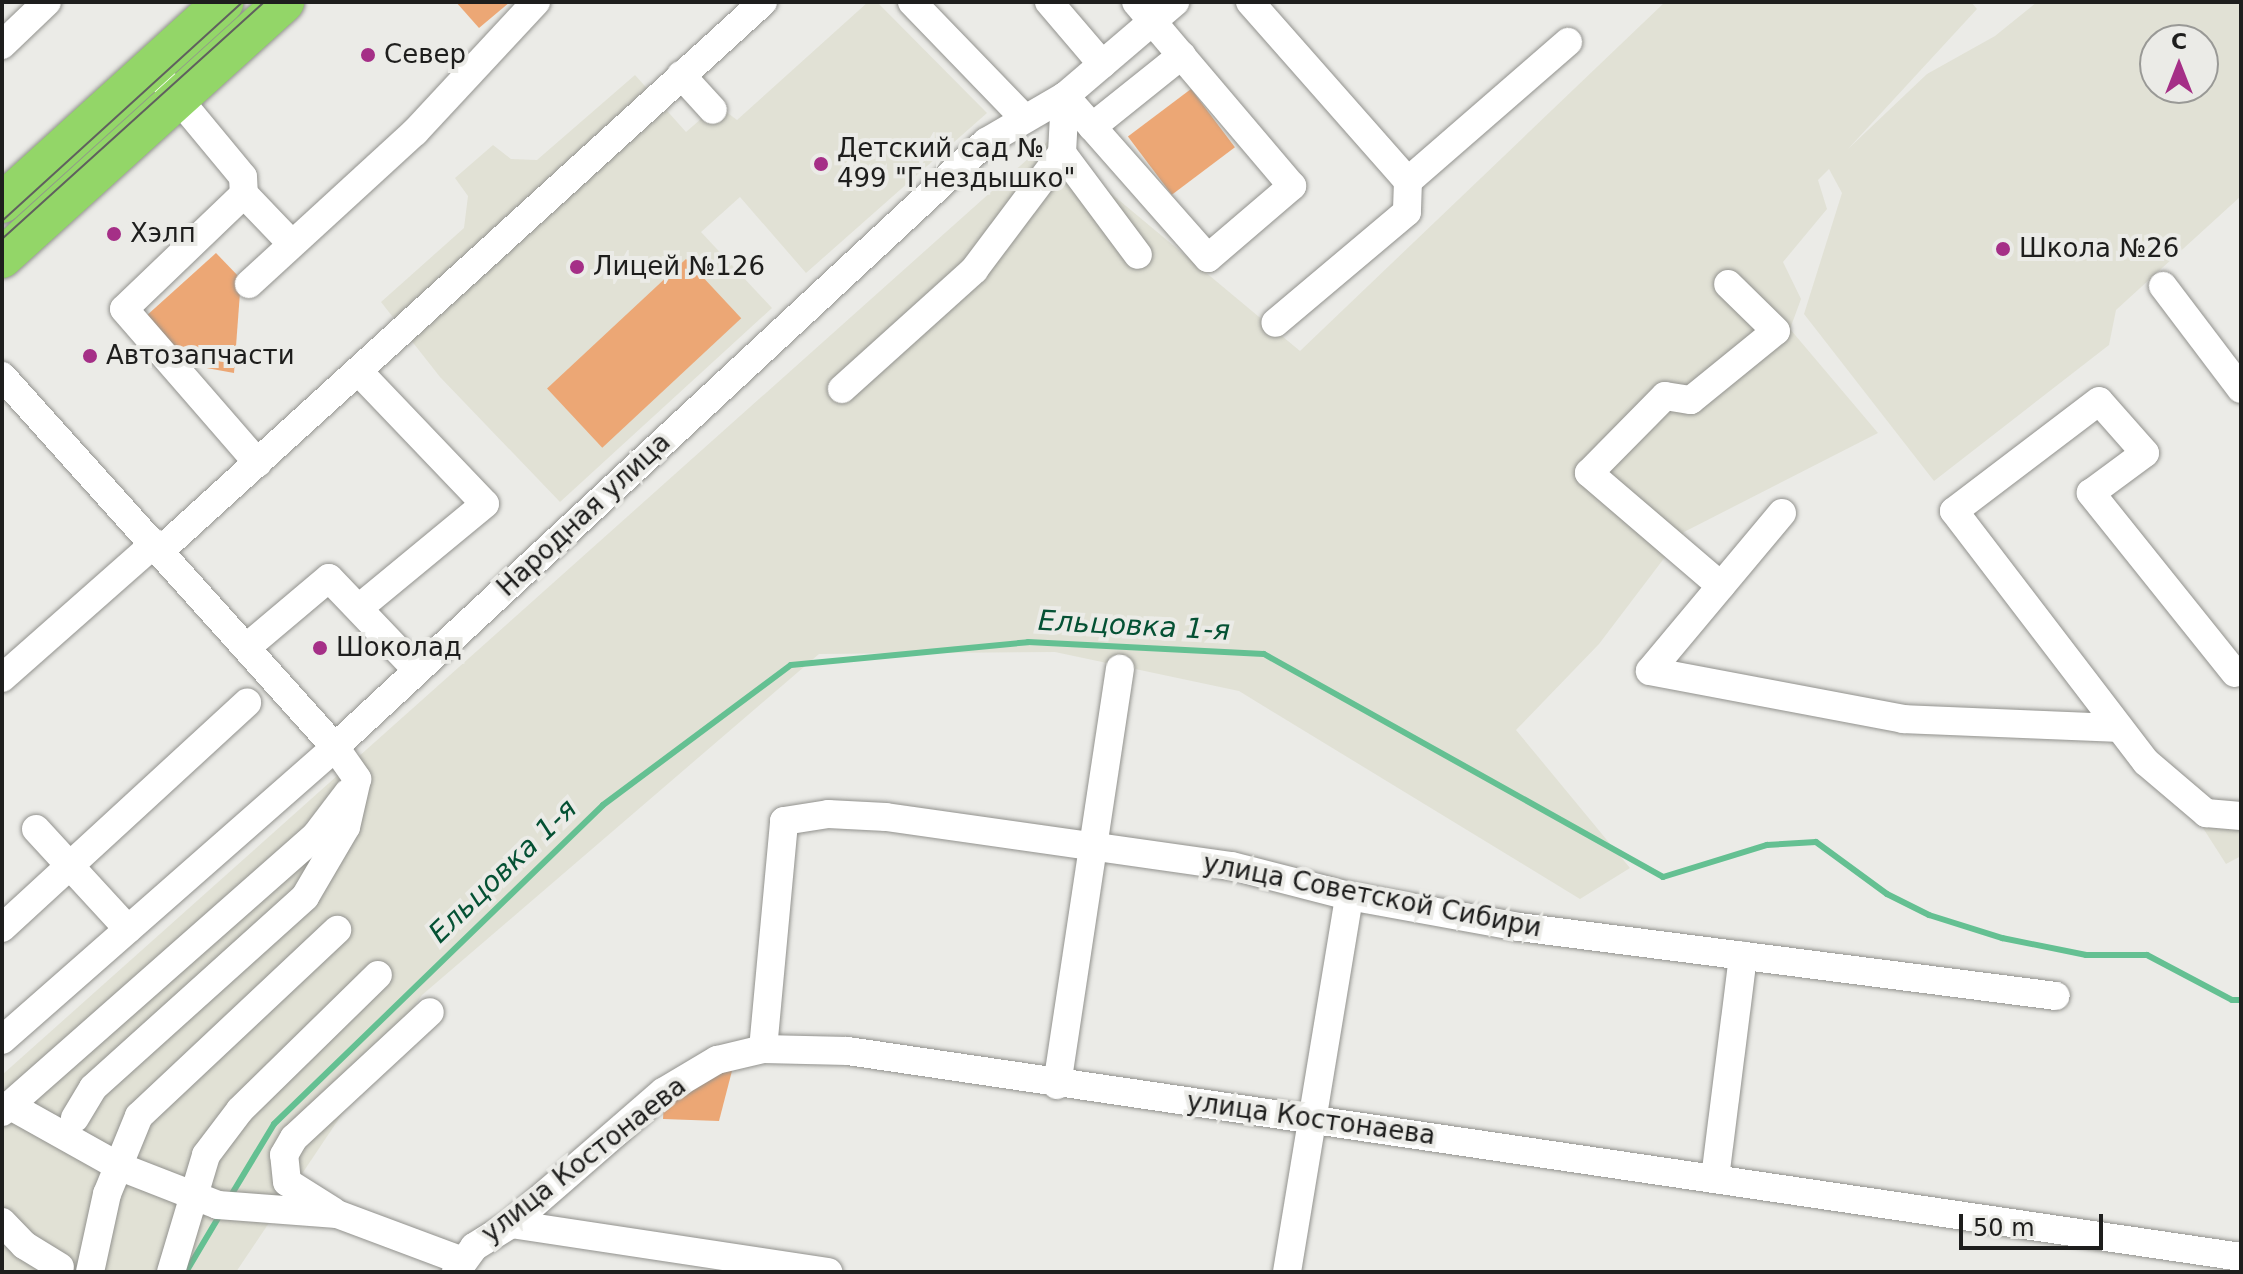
<!DOCTYPE html>
<meta charset="utf-8">
<style>
body{margin:0}
#map{position:relative;width:2243px;height:1274px;overflow:hidden;background:#ebebe7;font-family:"DejaVu Sans",sans-serif}
div>[style]{position:absolute}
.built>*{inset:0;background:#e1e1d5}
.green>*{inset:0;background:#eca775;transform-origin:0 0}
.stream>*{height:6px;margin:-3px;padding:0 3px;transform-origin:3px;border-radius:3px;background:#64c092}
.roads{filter:drop-shadow(0 0 2px #92928e) drop-shadow(0 0 2px #92928e)}
.minor>*{height:28px;margin:-14px;padding:0 14px;transform-origin:14px;border-radius:14px;background:#fff}
.highway>*{height:40px;margin:-20px;padding:0 20px;transform-origin:20px;border-radius:20px;background:#93d668}
.tram>*{height:2px;margin:-1px;padding:0 1px;transform-origin:1px;border-radius:1px;background:#60605e}
.dots>*{width:22px;height:22px;translate:-50% -50%;box-sizing:border-box;border:4px solid #ebebe7;border-radius:50%}
span{translate:-50% -50%;white-space:nowrap;text-align:center;line-height:1.15;-webkit-text-stroke:8px #ebebe7;paint-order:stroke}
.poi-label{font-size:26px;color:#1e1e1d}
.left{translate:0 -50%;text-align:left}
.street-label{font-size:26px;color:#1e1e1d}
.water-label{font-size:28px;color:#045134;font-style:italic}
.frame{position:absolute;inset:0;border:4px solid #1e1e1d;pointer-events:none}
.north{position:absolute;left:2139px;top:24px;width:80px;height:80px;box-sizing:border-box;background:#ebebe7;border:2px solid #999996;border-radius:50%;rotate:0deg;font-size:22px;font-weight:700;line-height:32px;text-align:center;color:#1e1e1d}
.north::after{content:'';display:block;margin:auto;width:28px;height:36px;background:#a52f87;clip-path:polygon(50% 0,100% 100%,50% 72%,0 100%)}
.scale{position:absolute;left:1959px;top:1214px;width:144px;height:36px;box-sizing:border-box;border:4px solid #1e1e1d;border-top:0;padding-left:10px;font-size:24px;line-height:28px;white-space:nowrap;color:#1e1e1d;-webkit-text-stroke:6px #ebebe7;paint-order:stroke}
</style>
<div id="map">
<div class="built">
<i style="clip-path:polygon(868px 2px,877px 2px,987px 113px,806px 273px,740px 197px,701px 232px,772px 308px,560px 502px,440px 377px,381px 302px,464px 228px,468px 196px,455px 178px,493px 145px,511px 159px,537px 160px,635px 75px,686px 132px,717px 105px,737px 120px)"></i>
<i style="clip-path:polygon(evenodd,1665px 2px,1971px 2px,1977px 9px,1848px 149px,1927px 74px,1995px 36px,2037px 2px,2241px 2px,2241px 196px,2116px 310px,2109px 345px,1934px 481px,1804px 314px,1842px 193px,1829px 169px,1818px 180px,1827px 209px,1783px 262px,1801px 299px,1790px 329px,1878px 433px,1684px 532px,1599px 644px,1516px 730px,1630px 868px,1580px 899px,1239px 691px,1055px 652px,819px 654px,422px 995px,236px 1272px,2px 1272px,2px 1075px,1048px 141px,1300px 351px,1665px 2px,2155px 40px,2203px 40px,2203px 88px,2155px 88px,2155px 40px)"></i>
<i style="clip-path:polygon(2241px 807px,2241px 856px,2226px 864px,2203px 828px)"></i>
</div>
<div class="green">
<i style="clip-path:polygon(456px 2px,510px 2px,479px 28px)"></i>
<i style="left:1191px;top:89px;width:73px;height:79px;rotate:53deg"></i>
<i style="clip-path:polygon(216px 253px,241px 279px,234px 373px,190px 365px,145px 317px)"></i>
<i style="left:686px;top:259px;width:81px;height:190px;rotate:47deg"></i>
<i style="clip-path:polygon(734px 1063px,719px 1121px,663px 1119px,664px 1101px)"></i>
</div>
<div class="stream">
<i style="left:230px;top:1197px;width:85px;rotate:-58.9deg"></i>
<i style="left:274px;top:1124px;width:458px;rotate:-44.1deg"></i>
<i style="left:603px;top:805px;width:234px;rotate:-36.7deg"></i>
<i style="left:791px;top:665px;width:238px;rotate:-5.5deg"></i>
<i style="left:1028px;top:642px;width:236px;rotate:2.9deg"></i>
<i style="left:1264px;top:654px;width:457px;rotate:29.2deg"></i>
<i style="left:1663px;top:877px;width:109px;rotate:-17.1deg"></i>
<i style="left:1767px;top:845px;width:49px;rotate:-3.5deg"></i>
<i style="left:1816px;top:842px;width:88px;rotate:36.2deg"></i>
<i style="left:1887px;top:894px;width:47px;rotate:26.6deg"></i>
<i style="left:1929px;top:915px;width:77px;rotate:17.5deg"></i>
<i style="left:2002px;top:938px;width:86px;rotate:11.4deg"></i>
<i style="left:2086px;top:955px;width:61px"></i>
<i style="left:2147px;top:955px;width:96px;rotate:27.9deg"></i>
<i style="left:2232px;top:1000px;width:9px"></i>
<i style="left:186px;top:1272px;width:69px;rotate:-59.3deg"></i>
</div>
<div class="roads">
<div class="minor">
<i style="left:912px;top:2px;width:160px;rotate:46deg"></i>
<i style="left:1049px;top:2px;width:82px;rotate:49.5deg"></i>
<i style="left:1250px;top:2px;width:239px;rotate:48.6deg"></i>
<i style="left:1408px;top:181px;width:31px;rotate:92deg"></i>
<i style="left:1407px;top:212px;width:172px;rotate:139.9deg"></i>
<i style="left:2px;top:45px;width:62px;rotate:-43.7deg"></i>
<i style="left:681px;top:75px;width:47px;rotate:47.6deg"></i>
<i style="left:167px;top:85px;width:119px;rotate:50.4deg"></i>
<i style="left:243px;top:177px;width:17px;rotate:87deg"></i>
<i style="left:244px;top:194px;width:166px;rotate:136.2deg"></i>
<i style="left:124px;top:309px;width:204px;rotate:49deg"></i>
<i style="left:1065px;top:96px;width:216px;rotate:48.6deg"></i>
<i style="left:1208px;top:258px;width:111px;rotate:-40.6deg"></i>
<i style="left:1292px;top:186px;width:241px;rotate:-130.3deg"></i>
<i style="left:1065px;top:96px;width:57px;rotate:93deg"></i>
<i style="left:1062px;top:153px;width:127px;rotate:53.3deg"></i>
<i style="left:1092px;top:127px;width:115px;rotate:-38.7deg"></i>
<i style="left:1408px;top:181px;width:212px;rotate:-41deg"></i>
<i style="left:244px;top:194px;width:68px;rotate:46.2deg"></i>
<i style="left:249px;top:284px;width:225px;rotate:-42.5deg"></i>
<i style="left:415px;top:132px;width:178px;rotate:-47.1deg"></i>
<i style="left:2163px;top:286px;width:129px;rotate:52.9deg"></i>
<i style="left:359px;top:372px;width:182px;rotate:46.3deg"></i>
<i style="left:485px;top:504px;width:163px;rotate:140.5deg"></i>
<i style="left:2px;top:376px;width:499px;rotate:48.1deg"></i>
<i style="left:335px;top:747px;width:39px;rotate:55deg"></i>
<i style="left:357px;top:779px;width:49px;rotate:102.9deg"></i>
<i style="left:346px;top:827px;width:81px;rotate:120.4deg"></i>
<i style="left:305px;top:897px;width:285px;rotate:138deg"></i>
<i style="left:93px;top:1088px;width:35px;rotate:121deg"></i>
<i style="left:842px;top:389px;width:178px;rotate:-42deg"></i>
<i style="left:974px;top:270px;width:146px;rotate:-53.1deg"></i>
<i style="left:1782px;top:513px;width:206px;rotate:129.9deg"></i>
<i style="left:1650px;top:671px;width:258px;rotate:10.7deg"></i>
<i style="left:1903px;top:719px;width:216px;rotate:2.4deg"></i>
<i style="left:161px;top:550px;width:814px;rotate:-42.31deg"></i>
<i style="left:1721px;top:586px;width:174px;rotate:-139.4deg"></i>
<i style="left:1589px;top:473px;width:108px;rotate:-45.4deg"></i>
<i style="left:1665px;top:396px;width:26px;rotate:9deg"></i>
<i style="left:1691px;top:400px;width:109px;rotate:-39.1deg"></i>
<i style="left:1776px;top:331px;width:67px;rotate:-135.6deg"></i>
<i style="left:247px;top:647px;width:107px;rotate:-40.1deg"></i>
<i style="left:329px;top:578px;width:127px;rotate:46.3deg"></i>
<i style="left:2235px;top:673px;width:231px;rotate:-128.7deg"></i>
<i style="left:2091px;top:493px;width:67px;rotate:-36.5deg"></i>
<i style="left:2145px;top:453px;width:69px;rotate:-131.5deg"></i>
<i style="left:2099px;top:401px;width:182px;rotate:142.8deg"></i>
<i style="left:1954px;top:511px;width:316px;rotate:52.6deg"></i>
<i style="left:2146px;top:762px;width:79px;rotate:40.4deg"></i>
<i style="left:2206px;top:813px;width:35px;rotate:5deg"></i>
<i style="left:2px;top:678px;width:204px;rotate:-41.4deg"></i>
<i style="left:36px;top:829px;width:136px;rotate:47.4deg"></i>
<i style="left:2px;top:928px;width:333px;rotate:-42.6deg"></i>
<i style="left:2px;top:1040px;width:444px;rotate:-41.3deg"></i>
<i style="left:335px;top:747px;width:889px;rotate:-42.9deg"></i>
<i style="left:986px;top:142px;width:91px;rotate:-30.2deg"></i>
<i style="left:1065px;top:96px;width:145px;rotate:-40.5deg"></i>
<i style="left:763px;top:1049px;width:229px;rotate:-84.7deg"></i>
<i style="left:784px;top:821px;width:45px;rotate:-9deg"></i>
<i style="left:828px;top:814px;width:58px;rotate:3deg"></i>
<i style="left:886px;top:817px;width:349px;rotate:8.1deg"></i>
<i style="left:1232px;top:866px;width:121px;rotate:14.4deg"></i>
<i style="left:1349px;top:896px;width:173px;rotate:10.3deg"></i>
<i style="left:1519px;top:927px;width:541px;rotate:7.32deg"></i>
<i style="left:1057px;top:1085px;width:421px;rotate:-81.4deg"></i>
<i style="left:9px;top:1105px;width:125px;rotate:29.2deg"></i>
<i style="left:118px;top:1166px;width:107px;rotate:21.3deg"></i>
<i style="left:218px;top:1205px;width:119px;rotate:4.3deg"></i>
<i style="left:337px;top:1214px;width:131px;rotate:20.5deg"></i>
<i style="left:2px;top:1112px;width:419px;rotate:-41.4deg"></i>
<i style="left:316px;top:835px;width:53px;rotate:-52.7deg"></i>
<i style="left:1715px;top:1178px;width:224px;rotate:-82.8deg"></i>
<i style="left:333px;top:1211px;width:54px;rotate:-147.8deg"></i>
<i style="left:287px;top:1182px;width:27px;rotate:-96deg"></i>
<i style="left:284px;top:1155px;width:20px;rotate:-60deg"></i>
<i style="left:294px;top:1138px;width:185px;rotate:-42.8deg"></i>
<i style="left:2px;top:1222px;width:32px;rotate:46deg"></i>
<i style="left:24px;top:1245px;width:42px;rotate:31.4deg"></i>
<i style="left:511px;top:1224px;width:321px;rotate:8.6deg"></i>
<i style="left:90px;top:1272px;width:80px;rotate:-77.7deg"></i>
<i style="left:107px;top:1194px;width:84px;rotate:-67.7deg"></i>
<i style="left:139px;top:1116px;width:272px;rotate:-43.2deg"></i>
<i style="left:171px;top:1272px;width:122px;rotate:-73.3deg"></i>
<i style="left:206px;top:1155px;width:56px;rotate:-52.9deg"></i>
<i style="left:240px;top:1110px;width:193px;rotate:-44.4deg"></i>
<i style="left:456px;top:1272px;width:31px;rotate:-54deg"></i>
<i style="left:474px;top:1247px;width:44px;rotate:-31.9deg"></i>
<i style="left:511px;top:1224px;width:201px;rotate:-41deg"></i>
<i style="left:663px;top:1092px;width:63px;rotate:-30.7deg"></i>
<i style="left:717px;top:1060px;width:47px;rotate:-13.4deg"></i>
<i style="left:763px;top:1049px;width:85px;rotate:1.3deg"></i>
<i style="left:848px;top:1051px;width:1408px;rotate:8.41deg"></i>
<i style="left:1287px;top:1272px;width:381px;rotate:-80.6deg"></i>
</div>
<div class="highway">
<i style="left:2px;top:203px;width:299px;rotate:-42.2deg"></i>
<i style="left:2px;top:258px;width:381px;rotate:-42.2deg"></i>
</div>
</div>
<div class="tram">
<i style="left:2px;top:221px;width:326px;rotate:-42.3deg"></i>
<i style="left:2px;top:239px;width:353px;rotate:-42.1deg"></i>
</div>
<div class="dots">
<i style="left:368px;top:55px;background:#a52f87"></i>
<i style="left:821px;top:164px;background:#a52f87"></i>
<i style="left:114px;top:234px;background:#a52f87"></i>
<i style="left:2003px;top:249px;background:#a52f87"></i>
<i style="left:577px;top:267px;background:#a52f87"></i>
<i style="left:90px;top:356px;background:#a52f87"></i>
<i style="left:320px;top:648px;background:#a52f87"></i>
</div>
<div class="poi-label">
<span class="left" style="left:384px;top:55px">Север</span>
<span class="left" style="left:837px;top:164px">Детский сад №<br>499 "Гнездышко"</span>
<span class="left" style="left:130px;top:234px">Хэлп</span>
<span class="left" style="left:2019px;top:249px">Школа №26</span>
<span class="left" style="left:593px;top:267px">Лицей №126</span>
<span class="left" style="left:106px;top:356px">Автозапчасти</span>
<span class="left" style="left:336px;top:648px">Шоколад</span>
</div>
<div class="street-label">
<span style="left:584px;top:515px;rotate:-43deg">Народная улица</span>
<span style="left:1372px;top:896px;rotate:11deg">улица Советской Сибири</span>
<span style="left:1311px;top:1119px;rotate:8deg">улица Костонаева</span>
<span style="left:584px;top:1160px;rotate:-38deg">улица Костонаева</span>
</div>
<div class="water-label">
<span style="left:1134px;top:626px;rotate:3deg">Ельцовка 1-я</span>
<span style="left:503px;top:871px;rotate:-44deg">Ельцовка 1-я</span>
</div>
<div class="frame"></div>
<div class="north">С</div>
<div class="scale">50 m</div>
</div>
